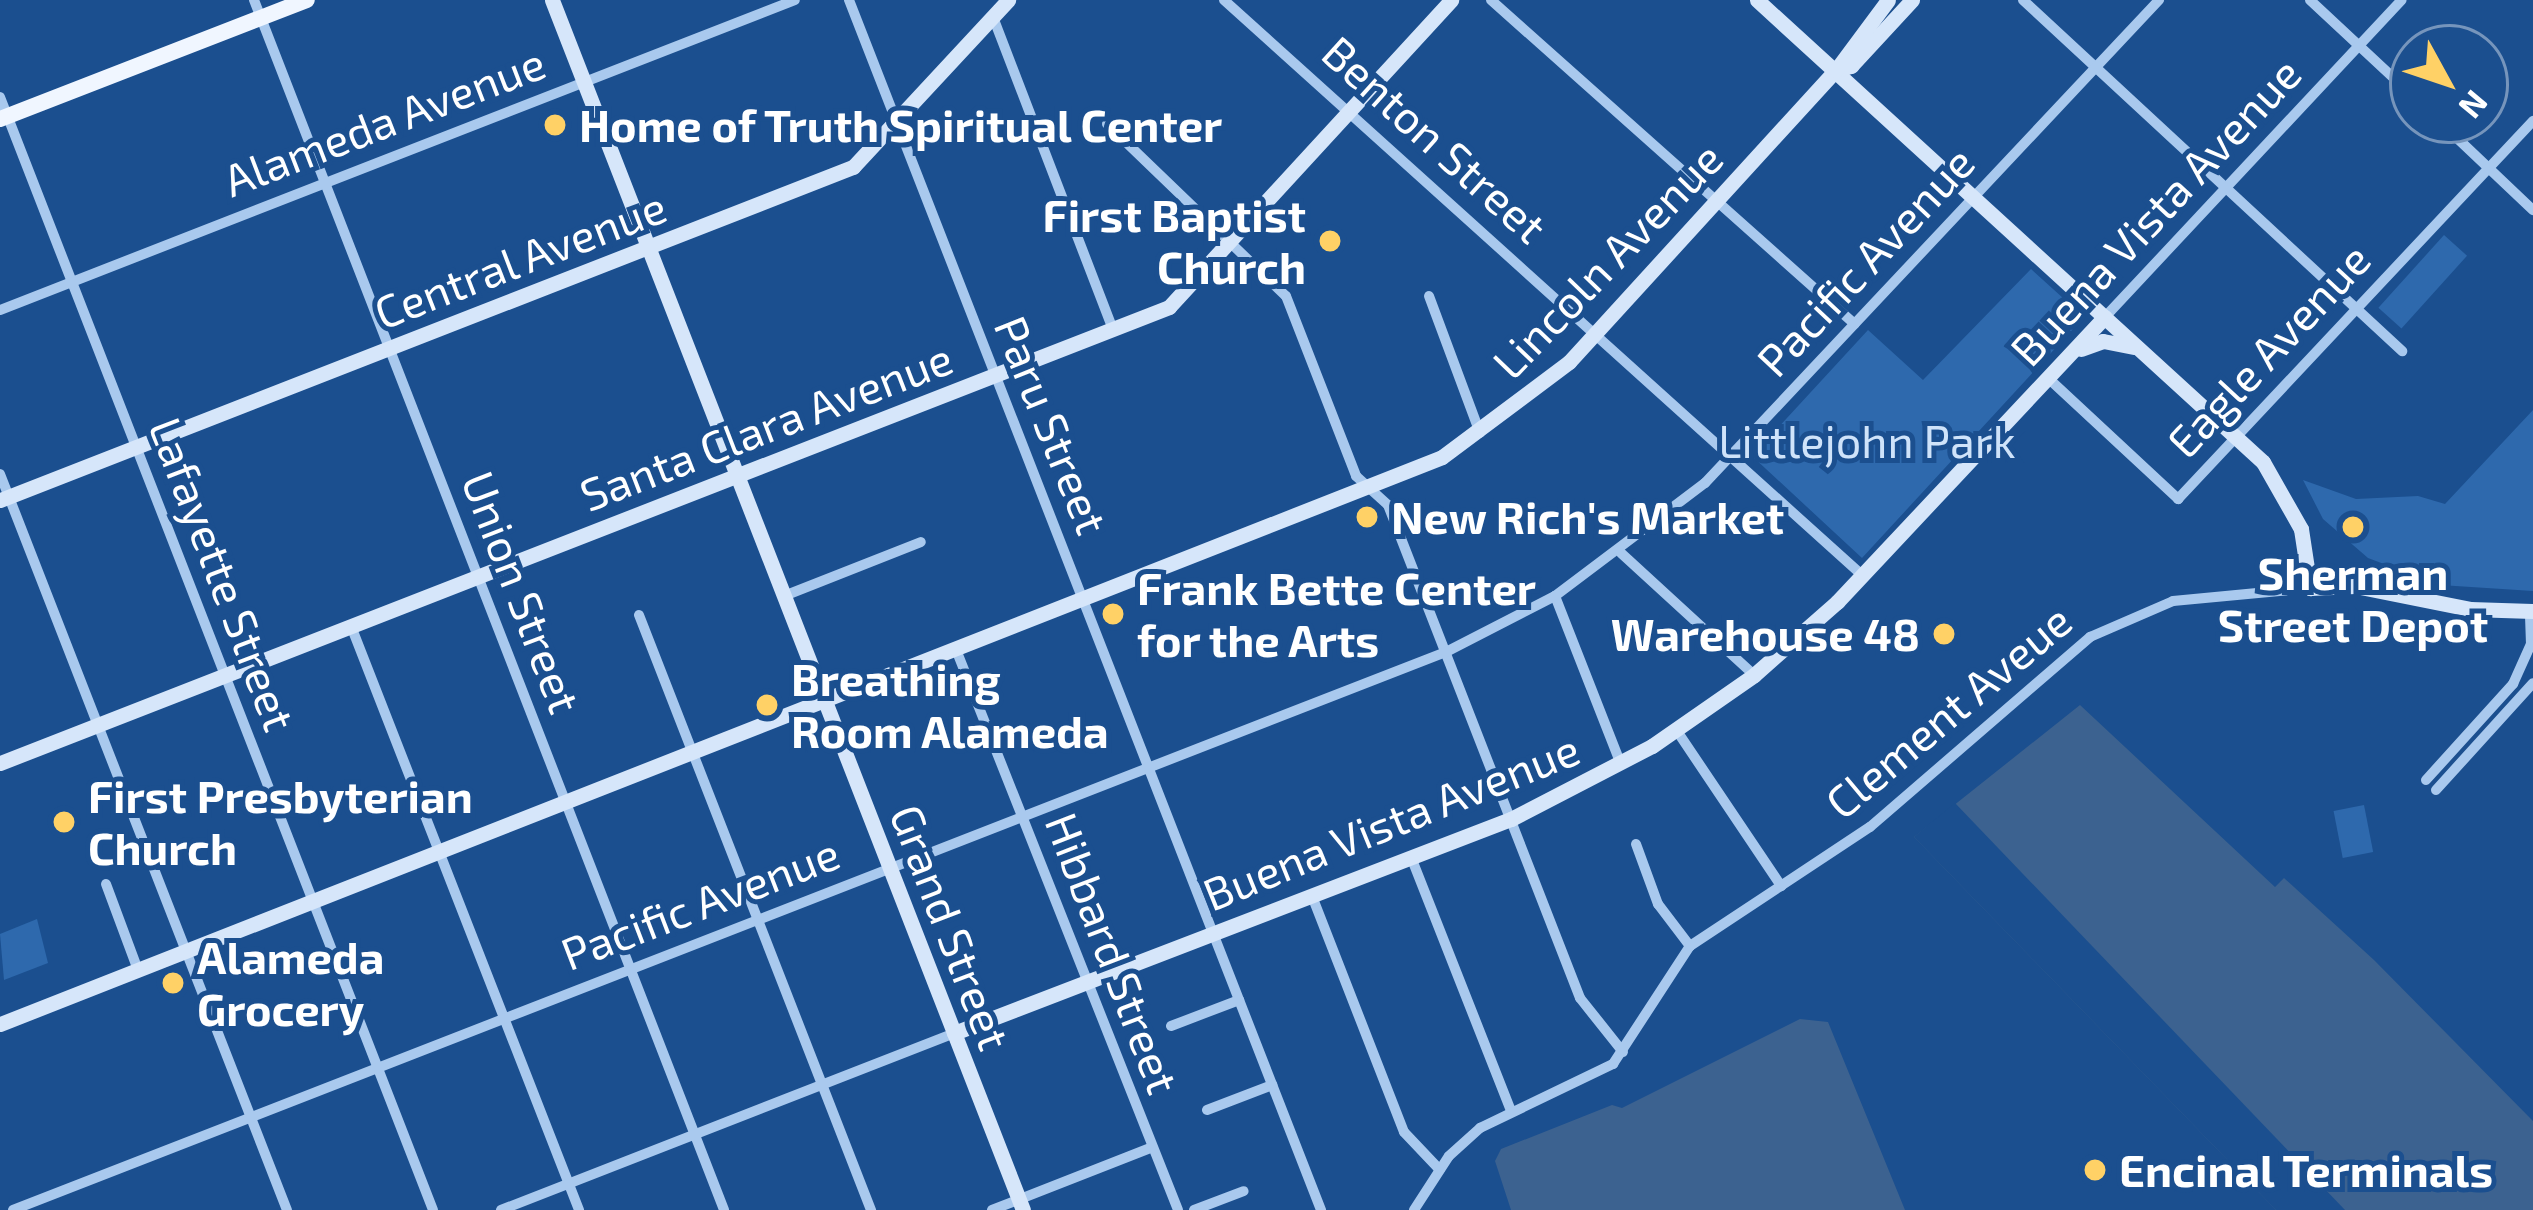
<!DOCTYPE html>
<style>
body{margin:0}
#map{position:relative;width:2533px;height:1210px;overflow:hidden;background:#1b4f8f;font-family:"Exo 2",sans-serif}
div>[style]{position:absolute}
.green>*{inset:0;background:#2e69ad;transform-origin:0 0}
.water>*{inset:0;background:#3c6290}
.pier>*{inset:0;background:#1b4f8f}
.street>*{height:10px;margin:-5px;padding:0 5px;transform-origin:5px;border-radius:5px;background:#a9c9ee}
.secondary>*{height:15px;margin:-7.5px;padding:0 7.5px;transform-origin:7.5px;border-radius:7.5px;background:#d6e6fa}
.primary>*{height:16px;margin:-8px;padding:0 8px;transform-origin:8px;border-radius:8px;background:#f0f6ff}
.dots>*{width:33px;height:33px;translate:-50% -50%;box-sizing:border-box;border:6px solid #1b4f8f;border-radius:50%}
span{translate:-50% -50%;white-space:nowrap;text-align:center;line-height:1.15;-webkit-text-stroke:10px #1b4f8f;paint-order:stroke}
.street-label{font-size:45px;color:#fff}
.poi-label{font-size:45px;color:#fff;font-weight:700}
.left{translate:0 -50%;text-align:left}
.right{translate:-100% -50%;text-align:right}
.park-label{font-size:45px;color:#cfe3fa}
.north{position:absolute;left:2389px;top:24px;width:120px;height:120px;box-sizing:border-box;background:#1b4f8f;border:3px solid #7695bc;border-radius:50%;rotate:130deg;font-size:33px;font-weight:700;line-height:48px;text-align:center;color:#fff}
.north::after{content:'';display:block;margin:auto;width:42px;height:54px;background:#ffd166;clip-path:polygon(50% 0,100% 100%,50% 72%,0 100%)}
</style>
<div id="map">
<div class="green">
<i style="left:2444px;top:235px;width:31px;height:98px;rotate:42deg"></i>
<i style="clip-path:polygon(2031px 269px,2084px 317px,1862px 558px,1752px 456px,1868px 330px,1923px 380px)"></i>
<i style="clip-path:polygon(2533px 410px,2533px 591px,2440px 585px,2368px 558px,2323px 519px,2303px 480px,2356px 499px,2418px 496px,2445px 504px)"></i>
<i style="left:2364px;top:805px;width:48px;height:31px;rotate:79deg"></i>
<i style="clip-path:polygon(37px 919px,48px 963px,4px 980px,0 934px)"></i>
</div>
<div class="water">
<i style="clip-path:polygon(2080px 705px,2275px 887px,2284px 878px,2374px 960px,2533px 1121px,2533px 1210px,2276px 1210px,1914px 837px)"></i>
<i style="clip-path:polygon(1800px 1019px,1828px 1022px,1905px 1210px,1511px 1210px,1495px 1161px,1501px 1149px,1612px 1105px,1622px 1108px)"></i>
</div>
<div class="pier">
<i style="clip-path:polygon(1955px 803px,2345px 1210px,2276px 1210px,1914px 837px)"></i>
</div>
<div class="street">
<i style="left:254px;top:0;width:1298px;rotate:68.77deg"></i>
<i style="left:849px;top:0;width:1299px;rotate:68.69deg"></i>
<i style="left:1224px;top:0;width:860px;rotate:42.03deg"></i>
<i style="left:1491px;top:0;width:487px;rotate:41.7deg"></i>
<i style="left:2023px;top:0;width:517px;rotate:42.8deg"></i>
<i style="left:2310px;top:0;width:141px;rotate:43deg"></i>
<i style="left:993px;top:17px;width:334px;rotate:69deg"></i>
<i style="left:0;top:97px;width:1194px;rotate:68.74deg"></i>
<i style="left:2438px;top:120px;width:131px;rotate:43.5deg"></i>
<i style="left:1107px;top:124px;width:248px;rotate:43.9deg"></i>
<i style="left:1286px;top:296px;width:193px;rotate:68.7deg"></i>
<i style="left:1356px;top:476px;width:43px;rotate:42.2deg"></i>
<i style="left:1388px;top:505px;width:529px;rotate:68.72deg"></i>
<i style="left:1580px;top:998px;width:69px;rotate:51.5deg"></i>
<i style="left:1429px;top:296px;width:146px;rotate:69.6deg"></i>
<i style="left:0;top:310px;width:853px;rotate:-21.3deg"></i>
<i style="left:2105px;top:317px;width:434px;rotate:-46.9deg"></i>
<i style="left:2048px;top:378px;width:178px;rotate:42.9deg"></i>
<i style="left:2178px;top:499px;width:519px;rotate:-46.8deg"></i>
<i style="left:0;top:474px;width:790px;rotate:68.7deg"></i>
<i style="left:1621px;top:553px;width:180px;rotate:42.5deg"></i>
<i style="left:784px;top:596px;width:147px;rotate:-21.5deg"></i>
<i style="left:1555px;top:596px;width:180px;rotate:68.6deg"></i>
<i style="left:639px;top:615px;width:639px;rotate:68.7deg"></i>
<i style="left:351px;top:626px;width:627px;rotate:68.67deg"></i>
<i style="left:957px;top:652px;width:600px;rotate:68.39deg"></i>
<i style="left:1677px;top:731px;width:187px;rotate:56.1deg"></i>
<i style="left:2426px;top:780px;width:130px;rotate:-47.8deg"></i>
<i style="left:2513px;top:684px;width:44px;rotate:-65.8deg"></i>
<i style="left:2531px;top:644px;width:33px;rotate:-92deg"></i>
<i style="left:2436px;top:790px;width:144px;rotate:-47.8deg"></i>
<i style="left:1636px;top:844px;width:64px;rotate:69.9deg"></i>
<i style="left:1658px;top:904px;width:53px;rotate:52.7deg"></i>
<i style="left:1411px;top:857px;width:273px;rotate:68.5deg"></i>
<i style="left:106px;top:884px;width:92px;rotate:69.6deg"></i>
<i style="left:1312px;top:896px;width:253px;rotate:68.7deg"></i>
<i style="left:1404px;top:1132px;width:52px;rotate:46.5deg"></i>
<i style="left:1171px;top:1026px;width:73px;rotate:-20.9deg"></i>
<i style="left:1207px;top:1110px;width:70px;rotate:-21deg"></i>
<i style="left:13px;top:1210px;width:1538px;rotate:-21.28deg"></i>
<i style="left:1446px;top:652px;width:123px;rotate:-27.2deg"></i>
<i style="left:1555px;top:596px;width:188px;rotate:-37deg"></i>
<i style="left:1705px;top:483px;width:663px;rotate:-46.77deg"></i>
<i style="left:501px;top:1210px;width:486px;rotate:-21.3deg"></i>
<i style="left:992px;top:1210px;width:170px;rotate:-21.4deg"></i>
<i style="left:1194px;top:1210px;width:53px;rotate:-20.8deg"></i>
<i style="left:1414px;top:1210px;width:64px;rotate:-57.1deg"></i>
<i style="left:1449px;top:1156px;width:42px;rotate:-42.1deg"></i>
<i style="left:1480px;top:1128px;width:148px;rotate:-25.7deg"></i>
<i style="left:1613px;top:1064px;width:141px;rotate:-56.9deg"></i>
<i style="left:1690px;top:946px;width:216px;rotate:-33.5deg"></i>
<i style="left:1870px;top:827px;width:291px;rotate:-40.8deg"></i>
<i style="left:2090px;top:637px;width:90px;rotate:-23.4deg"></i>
<i style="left:2173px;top:601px;width:138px;rotate:-5.4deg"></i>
</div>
<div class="secondary">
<i style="left:552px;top:0;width:1298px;rotate:68.73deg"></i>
<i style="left:1757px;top:0;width:685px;rotate:42.4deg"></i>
<i style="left:2263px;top:462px;width:77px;rotate:60.4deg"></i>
<i style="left:2301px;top:529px;width:60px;rotate:81.3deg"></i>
<i style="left:2310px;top:588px;width:45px;rotate:-2.5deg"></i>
<i style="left:2355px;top:586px;width:117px;rotate:11.3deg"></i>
<i style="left:2470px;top:609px;width:63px;rotate:1.8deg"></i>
<i style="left:1836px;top:70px;width:16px;rotate:-15deg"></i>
<i style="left:1851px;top:66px;width:90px;rotate:-47.3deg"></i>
<i style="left:2081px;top:349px;width:23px;rotate:-20deg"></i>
<i style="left:2103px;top:341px;width:31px;rotate:11deg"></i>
<i style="left:0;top:500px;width:916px;rotate:-21.33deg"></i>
<i style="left:853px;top:167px;width:228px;rotate:-47.1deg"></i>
<i style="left:0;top:763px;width:1255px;rotate:-21.31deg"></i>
<i style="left:1169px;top:307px;width:417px;rotate:-47.4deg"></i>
<i style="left:0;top:1024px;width:1549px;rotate:-21.46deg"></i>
<i style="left:1442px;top:457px;width:159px;rotate:-36.8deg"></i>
<i style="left:1569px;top:362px;width:396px;rotate:-47.6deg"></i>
<i style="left:1836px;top:70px;width:87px;rotate:-53.4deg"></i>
<i style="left:954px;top:1033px;width:597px;rotate:-21.02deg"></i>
<i style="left:1511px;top:819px;width:159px;rotate:-27.4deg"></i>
<i style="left:1652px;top:746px;width:124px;rotate:-34.8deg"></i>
<i style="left:1754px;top:675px;width:111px;rotate:-41.3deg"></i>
<i style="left:1837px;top:602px;width:391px;rotate:-46.8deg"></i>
</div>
<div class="primary">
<i style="left:0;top:119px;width:329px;rotate:-21.2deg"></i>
</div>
<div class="dots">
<i style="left:555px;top:125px;background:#ffd166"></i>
<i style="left:1330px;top:241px;background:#ffd166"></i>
<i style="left:1367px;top:517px;background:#ffd166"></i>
<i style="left:2353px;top:527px;background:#ffd166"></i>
<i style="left:1113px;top:614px;background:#ffd166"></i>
<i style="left:1944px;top:634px;background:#ffd166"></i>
<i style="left:767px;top:705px;background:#ffd166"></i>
<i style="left:64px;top:822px;background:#ffd166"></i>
<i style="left:173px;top:983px;background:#ffd166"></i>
<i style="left:2095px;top:1170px;background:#ffd166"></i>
</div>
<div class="street-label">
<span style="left:384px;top:121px;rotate:-21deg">Alameda Avenue</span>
<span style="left:1435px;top:139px;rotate:42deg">Benton Street</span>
<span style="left:2155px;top:211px;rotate:-47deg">Buena Vista Avenue</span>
<span style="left:520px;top:259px;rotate:-21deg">Central Avenue</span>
<span style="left:1607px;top:260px;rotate:-46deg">Lincoln Avenue</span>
<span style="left:1865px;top:261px;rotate:-47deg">Pacific Avenue</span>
<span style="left:2268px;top:350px;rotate:-47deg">Eagle Avenue</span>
<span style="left:1052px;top:425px;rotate:68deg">Paru Street</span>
<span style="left:766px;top:426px;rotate:-21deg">Santa Clara Avenue</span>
<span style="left:223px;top:574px;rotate:69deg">Lafayette Street</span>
<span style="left:522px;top:592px;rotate:69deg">Union Street</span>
<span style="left:1948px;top:711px;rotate:-40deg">Clement Aveue</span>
<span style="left:1391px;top:821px;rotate:-22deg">Buena Vista Avenue</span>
<span style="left:700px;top:903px;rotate:-21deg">Pacific Avenue</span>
<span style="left:951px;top:927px;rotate:69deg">Grand Street</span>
<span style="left:1113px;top:953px;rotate:69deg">Hibbard Street</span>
</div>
<div class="poi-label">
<span class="left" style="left:579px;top:125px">Home of Truth Spiritual Center</span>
<span class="right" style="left:1306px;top:241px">First Baptist<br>Church</span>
<span class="left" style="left:1391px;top:517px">New Rich's Market</span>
<span style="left:2353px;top:599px">Sherman<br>Street Depot</span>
<span class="left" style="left:1137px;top:614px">Frank Bette Center<br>for the Arts</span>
<span class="right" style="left:1920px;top:634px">Warehouse 48</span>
<span class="left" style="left:791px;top:705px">Breathing<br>Room Alameda</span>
<span class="left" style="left:88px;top:822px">First Presbyterian<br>Church</span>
<span class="left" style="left:197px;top:983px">Alameda<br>Grocery</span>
<span class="left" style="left:2119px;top:1170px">Encinal Terminals</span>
</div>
<div class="park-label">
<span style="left:1867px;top:441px">Littlejohn Park</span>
</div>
<div class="north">N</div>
</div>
